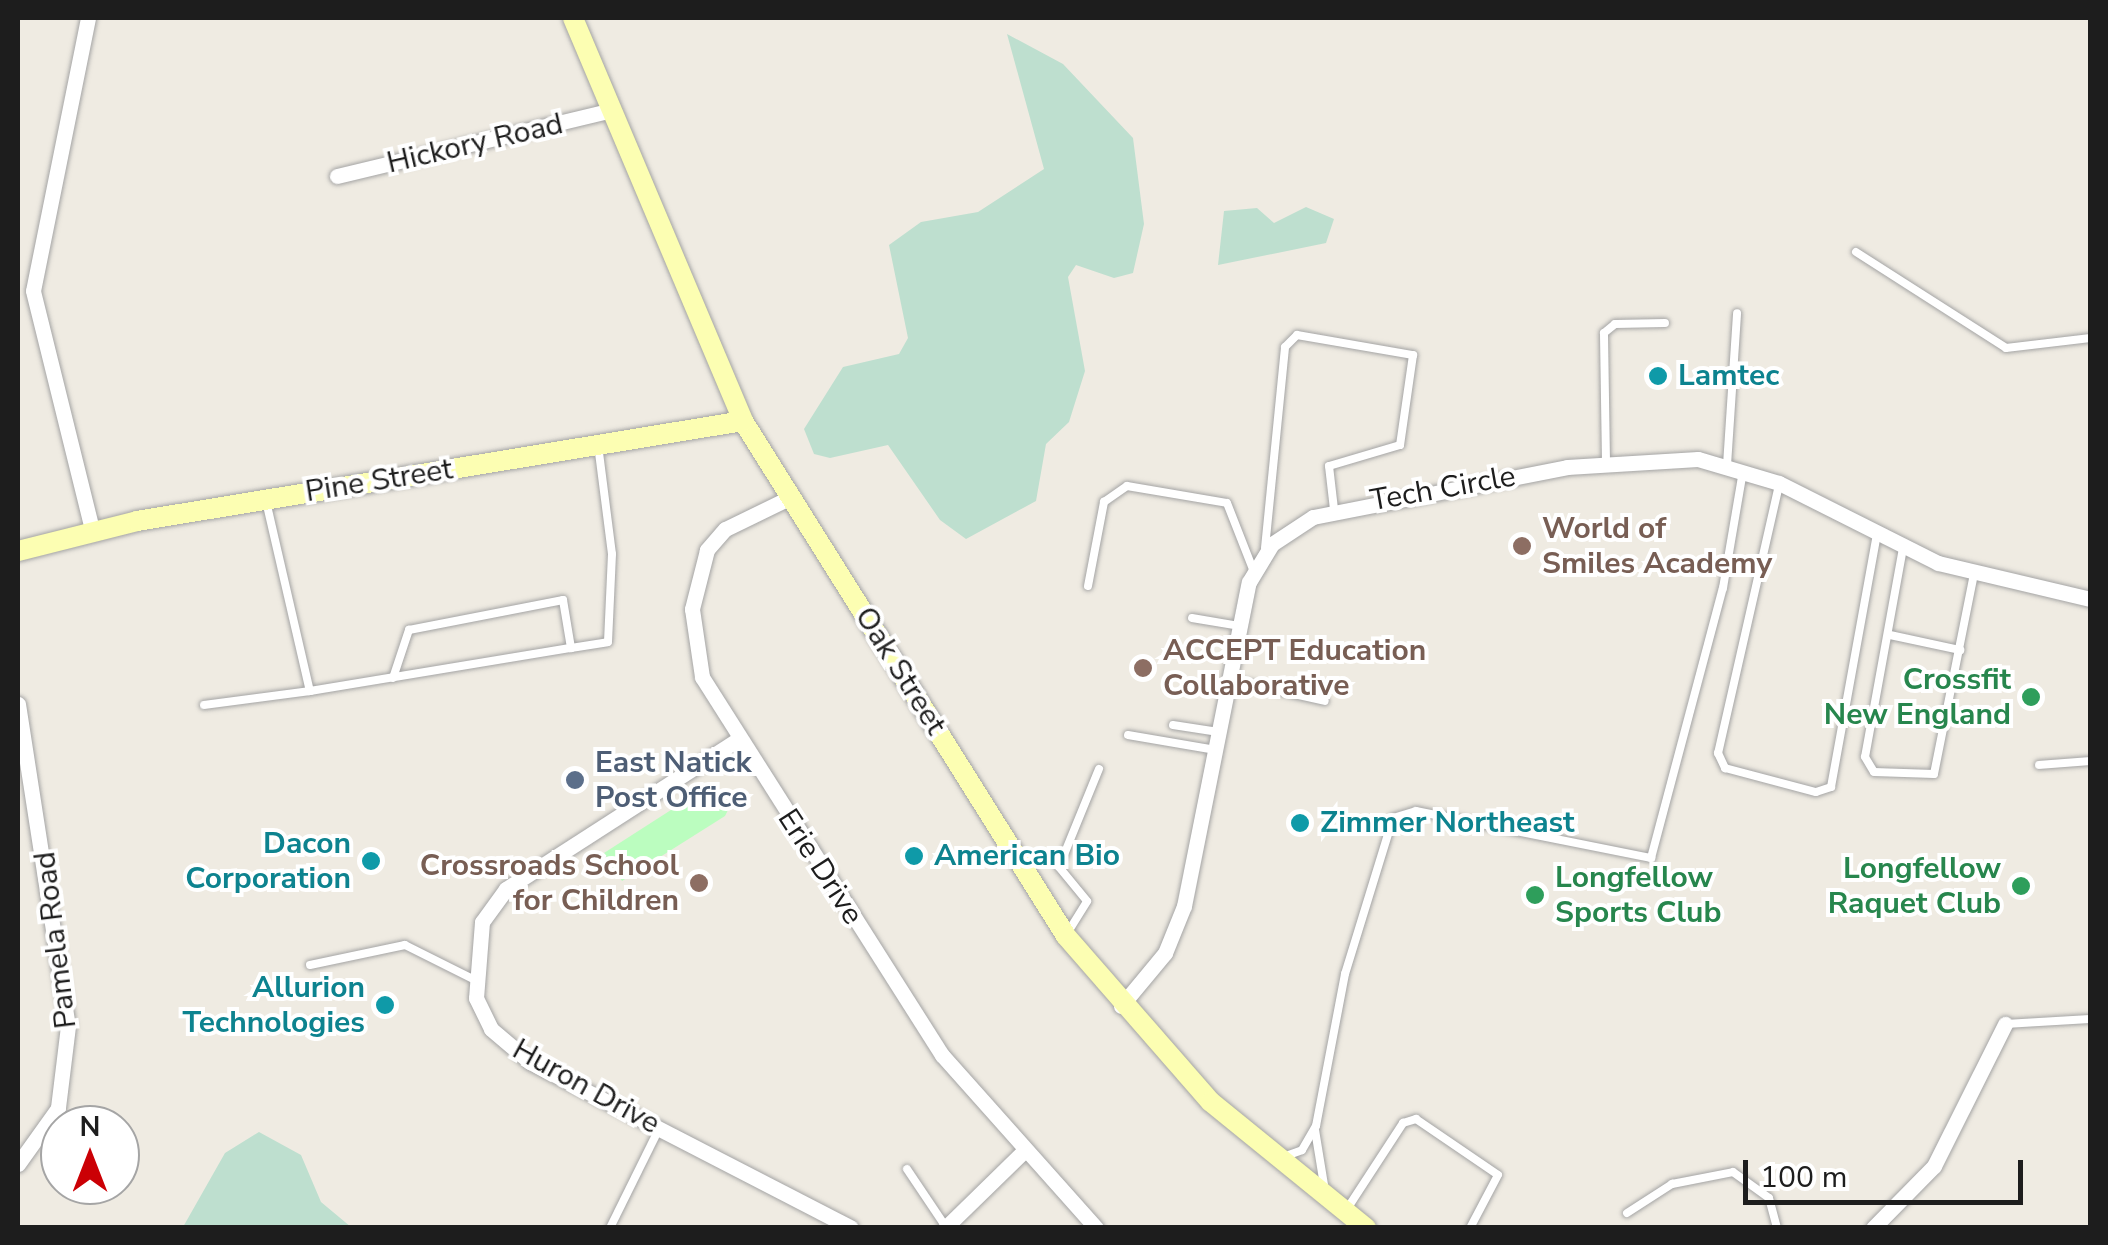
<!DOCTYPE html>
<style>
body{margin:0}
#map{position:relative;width:2108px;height:1245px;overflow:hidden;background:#efebe2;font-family:"Nunito Sans",sans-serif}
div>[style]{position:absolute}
.wetland>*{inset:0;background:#bedfcf}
.park>*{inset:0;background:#bbfdbf}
.roads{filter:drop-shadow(0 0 2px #a4a4a4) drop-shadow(0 0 2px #a4a4a4)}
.service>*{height:8px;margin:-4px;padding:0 4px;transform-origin:4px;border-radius:4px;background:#fff}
.minor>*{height:15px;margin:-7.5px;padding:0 7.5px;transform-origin:7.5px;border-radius:7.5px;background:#fff}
.secondary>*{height:20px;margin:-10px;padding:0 10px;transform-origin:10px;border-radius:10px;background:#fcfeb2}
.dots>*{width:28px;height:28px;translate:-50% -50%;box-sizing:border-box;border:5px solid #fff;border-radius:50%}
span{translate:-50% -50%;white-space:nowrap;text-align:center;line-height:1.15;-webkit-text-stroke:8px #fff;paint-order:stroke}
.street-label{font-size:30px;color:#1d1d1d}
.culture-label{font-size:30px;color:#0d838f;font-weight:700}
.left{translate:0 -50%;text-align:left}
.right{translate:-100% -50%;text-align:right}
.education-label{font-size:30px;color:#785e54;font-weight:700}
.leisure-label{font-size:30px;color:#27864d;font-weight:700}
.service-label{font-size:30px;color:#4e5e75;font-weight:700}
.frame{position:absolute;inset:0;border:20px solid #1d1d1d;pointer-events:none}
.north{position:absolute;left:40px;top:1105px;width:100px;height:100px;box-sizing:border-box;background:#fff;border:2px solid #a5a5a5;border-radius:50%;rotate:0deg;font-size:28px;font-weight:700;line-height:40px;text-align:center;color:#1d1d1d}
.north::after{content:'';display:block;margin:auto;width:35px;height:45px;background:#cb0005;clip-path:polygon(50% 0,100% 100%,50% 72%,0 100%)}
.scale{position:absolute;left:1743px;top:1160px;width:280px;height:45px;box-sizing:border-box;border:5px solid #1d1d1d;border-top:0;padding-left:12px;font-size:30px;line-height:35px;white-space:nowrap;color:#1d1d1d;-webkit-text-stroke:8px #fff;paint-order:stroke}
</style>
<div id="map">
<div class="wetland">
<i style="clip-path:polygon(1007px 34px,1063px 64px,1133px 138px,1144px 224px,1133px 273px,1114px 278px,1076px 265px,1068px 277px,1085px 371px,1069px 422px,1046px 444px,1036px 501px,966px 539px,940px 520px,888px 445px,830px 458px,814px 454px,804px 429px,843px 367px,899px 354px,908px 338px,889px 245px,921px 222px,978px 212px,1044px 169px)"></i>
<i style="clip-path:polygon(1306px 207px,1334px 219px,1326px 243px,1218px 265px,1224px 211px,1257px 208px,1274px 223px)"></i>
<i style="clip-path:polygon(259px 1132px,301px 1155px,321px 1202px,351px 1227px,183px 1227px,225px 1153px)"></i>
</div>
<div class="park">
<i style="clip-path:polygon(713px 783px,729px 808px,725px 816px,622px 881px,604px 853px)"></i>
</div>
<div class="roads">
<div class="service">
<i style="left:1856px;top:252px;width:178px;rotate:32.6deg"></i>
<i style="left:2006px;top:348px;width:85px;rotate:-6.8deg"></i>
<i style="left:1606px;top:462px;width:129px;rotate:-90.9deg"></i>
<i style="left:1604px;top:333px;width:14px;rotate:-39deg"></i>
<i style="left:1615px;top:324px;width:50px;rotate:-1.1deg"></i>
<i style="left:1727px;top:465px;width:152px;rotate:-86.2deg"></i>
<i style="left:1779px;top:485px;width:275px;rotate:102.8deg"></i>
<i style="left:1718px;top:753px;width:17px;rotate:65deg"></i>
<i style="left:1725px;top:768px;width:94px;rotate:14.8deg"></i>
<i style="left:1816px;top:792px;width:16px;rotate:-18deg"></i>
<i style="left:1831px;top:787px;width:256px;rotate:-79.7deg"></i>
<i style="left:266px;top:501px;width:195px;rotate:77deg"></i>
<i style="left:310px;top:691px;width:265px;rotate:-9.4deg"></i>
<i style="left:571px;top:648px;width:37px;rotate:-9deg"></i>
<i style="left:608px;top:642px;width:88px;rotate:-87.4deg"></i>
<i style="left:612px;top:554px;width:110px;rotate:-97.3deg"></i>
<i style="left:1265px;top:548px;width:202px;rotate:-84.3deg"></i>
<i style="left:1285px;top:347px;width:17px;rotate:-45deg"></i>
<i style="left:1297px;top:335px;width:118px;rotate:9.8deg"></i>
<i style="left:1413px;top:355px;width:91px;rotate:98.2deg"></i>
<i style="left:1400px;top:445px;width:74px;rotate:163.5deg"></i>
<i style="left:1329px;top:466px;width:43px;rotate:83.4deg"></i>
<i style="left:1903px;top:548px;width:212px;rotate:100.3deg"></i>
<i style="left:1865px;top:757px;width:17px;rotate:59deg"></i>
<i style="left:1874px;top:772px;width:60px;rotate:1.9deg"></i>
<i style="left:1934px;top:774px;width:205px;rotate:-78.7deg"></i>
<i style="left:1088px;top:586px;width:86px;rotate:-79.2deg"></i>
<i style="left:1104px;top:502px;width:28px;rotate:-35deg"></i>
<i style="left:1127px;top:486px;width:101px;rotate:9.6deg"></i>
<i style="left:1227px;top:503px;width:74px;rotate:68.6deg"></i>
<i style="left:1192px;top:618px;width:49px;rotate:9.5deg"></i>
<i style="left:1890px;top:635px;width:72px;rotate:12.1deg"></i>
<i style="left:393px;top:678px;width:51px;rotate:-71.6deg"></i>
<i style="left:409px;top:630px;width:157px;rotate:-11deg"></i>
<i style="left:563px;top:600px;width:49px;rotate:80.5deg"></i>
<i style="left:1231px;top:680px;width:96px;rotate:12.6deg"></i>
<i style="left:204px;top:705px;width:107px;rotate:-7.5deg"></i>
<i style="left:1173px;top:725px;width:46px;rotate:8.8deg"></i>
<i style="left:1128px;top:735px;width:89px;rotate:9.7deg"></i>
<i style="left:2039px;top:765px;width:51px;rotate:-4.5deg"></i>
<i style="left:1068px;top:932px;width:36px;rotate:-58deg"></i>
<i style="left:1087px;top:901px;width:44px;rotate:-129.5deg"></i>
<i style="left:1059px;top:867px;width:106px;rotate:-67.8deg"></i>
<i style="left:310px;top:965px;width:97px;rotate:-11.9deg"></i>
<i style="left:405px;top:945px;width:76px;rotate:26.6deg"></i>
<i style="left:2005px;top:1024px;width:85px;rotate:-3.4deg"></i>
<i style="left:1315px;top:1130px;width:56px;rotate:80.7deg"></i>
<i style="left:1283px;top:1157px;width:20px;rotate:-20deg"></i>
<i style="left:1302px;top:1150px;width:28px;rotate:-60deg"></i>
<i style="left:1316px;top:1126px;width:155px;rotate:-79.2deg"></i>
<i style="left:1345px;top:974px;width:163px;rotate:-72.9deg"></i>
<i style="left:1393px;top:818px;width:24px;rotate:-17deg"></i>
<i style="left:1416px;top:811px;width:240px;rotate:11.3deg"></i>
<i style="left:1651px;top:858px;width:279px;rotate:-75.1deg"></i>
<i style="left:1723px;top:588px;width:119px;rotate:-80.3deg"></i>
<i style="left:907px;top:1169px;width:70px;rotate:56.1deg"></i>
<i style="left:1347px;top:1209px;width:103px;rotate:-56.9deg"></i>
<i style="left:1403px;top:1123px;width:14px;rotate:-17deg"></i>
<i style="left:1416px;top:1119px;width:99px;rotate:34.3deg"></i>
<i style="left:1498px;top:1175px;width:60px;rotate:117.8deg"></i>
<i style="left:1627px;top:1213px;width:54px;rotate:-32.8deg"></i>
<i style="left:1672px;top:1184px;width:62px;rotate:-11.1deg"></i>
<i style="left:1733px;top:1172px;width:44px;rotate:35.8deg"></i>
<i style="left:1769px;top:1198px;width:31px;rotate:75deg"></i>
<i style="left:610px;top:1228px;width:110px;rotate:-63.7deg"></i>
</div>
<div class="minor">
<i style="left:88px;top:18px;width:278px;rotate:101.4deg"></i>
<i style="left:33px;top:291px;width:246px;rotate:76.1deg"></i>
<i style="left:337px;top:176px;width:283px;rotate:-13.5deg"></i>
<i style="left:791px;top:497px;width:73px;rotate:154.1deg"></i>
<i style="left:725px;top:529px;width:28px;rotate:131deg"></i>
<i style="left:707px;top:550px;width:61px;rotate:104.3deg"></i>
<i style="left:692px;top:609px;width:69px;rotate:81.6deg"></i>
<i style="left:702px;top:677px;width:448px;rotate:57.6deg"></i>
<i style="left:942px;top:1055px;width:232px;rotate:48.3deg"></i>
<i style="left:18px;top:704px;width:326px;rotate:81.2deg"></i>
<i style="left:68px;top:1026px;width:83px;rotate:97deg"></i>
<i style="left:58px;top:1108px;width:69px;rotate:125.5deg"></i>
<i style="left:737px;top:740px;width:275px;rotate:147.2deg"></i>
<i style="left:506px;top:889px;width:41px;rotate:126deg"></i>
<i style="left:482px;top:922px;width:76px;rotate:94.5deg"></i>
<i style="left:476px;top:998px;width:34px;rotate:64deg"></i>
<i style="left:491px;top:1029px;width:51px;rotate:40.2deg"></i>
<i style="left:530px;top:1062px;width:361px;rotate:27.3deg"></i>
<i style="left:1121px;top:1006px;width:69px;rotate:-50.3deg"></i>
<i style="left:1165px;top:953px;width:51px;rotate:-68deg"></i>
<i style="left:1184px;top:906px;width:330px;rotate:-78.7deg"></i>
<i style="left:1249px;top:582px;width:44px;rotate:-58.8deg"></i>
<i style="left:1272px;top:544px;width:49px;rotate:-33.4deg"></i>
<i style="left:1313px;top:517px;width:259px;rotate:-11.1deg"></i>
<i style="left:1567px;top:467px;width:131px;rotate:-3.5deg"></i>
<i style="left:1698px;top:459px;width:84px;rotate:16.5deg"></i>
<i style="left:1779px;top:483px;width:178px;rotate:26.7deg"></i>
<i style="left:1938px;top:563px;width:156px;rotate:13.3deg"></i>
<i style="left:945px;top:1228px;width:109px;rotate:-44.3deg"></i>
<i style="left:1873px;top:1228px;width:87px;rotate:-45.5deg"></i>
<i style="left:1934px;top:1166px;width:159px;rotate:-63.4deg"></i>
</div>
<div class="secondary">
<i style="left:573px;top:18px;width:437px;rotate:67.1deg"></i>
<i style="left:743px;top:421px;width:608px;rotate:57.9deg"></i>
<i style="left:1066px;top:936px;width:220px;rotate:48.9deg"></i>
<i style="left:1211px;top:1102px;width:200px;rotate:39.1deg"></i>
<i style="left:18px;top:551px;width:123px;rotate:-14.1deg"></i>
<i style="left:137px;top:521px;width:614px;rotate:-9.37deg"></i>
</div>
</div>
<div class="dots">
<i style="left:1658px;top:376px;background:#0f9aa8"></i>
<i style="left:1522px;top:546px;background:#8d6e63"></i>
<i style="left:1143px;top:668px;background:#8d6e63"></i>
<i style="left:2031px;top:697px;background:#2e9e5b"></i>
<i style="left:575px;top:780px;background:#5c6f8a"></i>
<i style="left:1300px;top:823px;background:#0f9aa8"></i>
<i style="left:914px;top:856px;background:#0f9aa8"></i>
<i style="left:371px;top:861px;background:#0f9aa8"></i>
<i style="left:699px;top:883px;background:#8d6e63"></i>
<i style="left:2021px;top:886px;background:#2e9e5b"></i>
<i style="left:1535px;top:895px;background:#2e9e5b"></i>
<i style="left:385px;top:1005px;background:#0f9aa8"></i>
</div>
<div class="street-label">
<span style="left:475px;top:144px;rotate:-13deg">Hickory Road</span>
<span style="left:379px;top:481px;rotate:-9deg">Pine Street</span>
<span style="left:1443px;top:489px;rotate:-10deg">Tech Circle</span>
<span style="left:900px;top:671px;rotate:58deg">Oak Street</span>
<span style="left:820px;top:867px;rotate:57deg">Erie Drive</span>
<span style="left:56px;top:940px;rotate:-97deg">Pamela Road</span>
<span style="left:586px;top:1087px;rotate:29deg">Huron Drive</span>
</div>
<div class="culture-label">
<span class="left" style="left:1678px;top:376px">Lamtec</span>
<span class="left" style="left:1320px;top:823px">Zimmer Northeast</span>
<span class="right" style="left:351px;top:861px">Dacon<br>Corporation</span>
<span class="left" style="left:934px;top:856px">American Bio</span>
<span class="right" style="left:365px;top:1005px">Allurion<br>Technologies</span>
</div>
<div class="education-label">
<span class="left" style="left:1542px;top:546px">World of<br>Smiles Academy</span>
<span class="left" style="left:1163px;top:668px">ACCEPT Education<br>Collaborative</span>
<span class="right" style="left:679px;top:883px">Crossroads School<br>for Children</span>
</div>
<div class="leisure-label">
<span class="right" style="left:2011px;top:697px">Crossfit<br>New England</span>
<span class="right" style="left:2001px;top:886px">Longfellow<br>Raquet Club</span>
<span class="left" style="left:1555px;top:895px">Longfellow<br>Sports Club</span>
</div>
<div class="service-label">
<span class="left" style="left:595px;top:780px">East Natick<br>Post Office</span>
</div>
<div class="frame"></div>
<div class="north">N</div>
<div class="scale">100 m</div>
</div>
